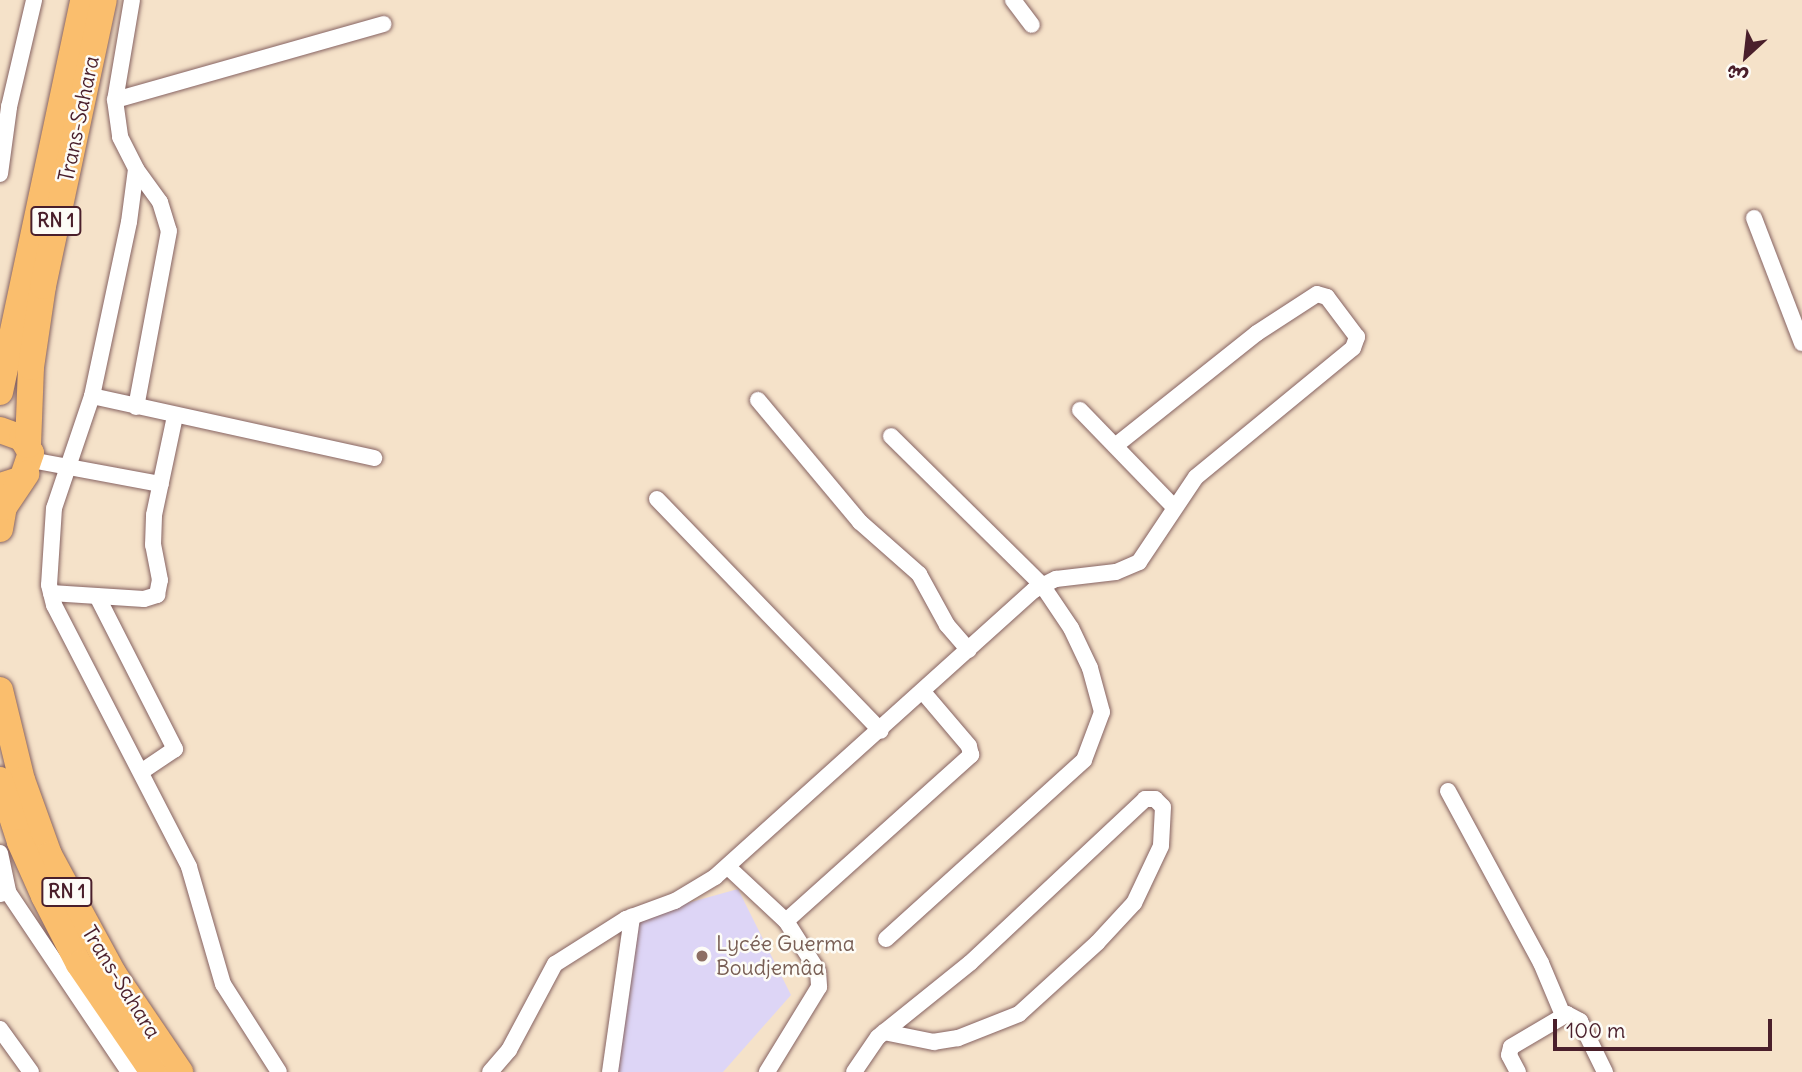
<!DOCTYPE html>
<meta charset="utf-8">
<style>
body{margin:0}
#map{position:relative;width:1802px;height:1072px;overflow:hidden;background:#f5e2c9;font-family:Delius,"Playpen Sans Arabic",sans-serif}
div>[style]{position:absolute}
.built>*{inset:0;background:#ddd5f6}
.roads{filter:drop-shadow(0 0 2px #866362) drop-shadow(0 0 2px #866362)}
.minor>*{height:16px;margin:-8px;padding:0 8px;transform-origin:8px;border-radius:8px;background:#fff}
.trunk>*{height:26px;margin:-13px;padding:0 13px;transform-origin:13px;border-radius:13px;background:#fabe6d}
.dots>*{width:19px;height:19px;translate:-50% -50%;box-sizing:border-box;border:4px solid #fdfcf7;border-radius:50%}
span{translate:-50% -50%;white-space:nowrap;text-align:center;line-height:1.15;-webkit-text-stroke:5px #fdfcf7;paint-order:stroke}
.shield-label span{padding:2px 5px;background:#fdfcf7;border:2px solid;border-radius:5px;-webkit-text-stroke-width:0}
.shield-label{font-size:19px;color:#4a1f2b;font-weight:700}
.street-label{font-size:21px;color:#4a1f2b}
.education-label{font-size:21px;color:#785e54}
.left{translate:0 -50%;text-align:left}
.north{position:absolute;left:1711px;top:21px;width:70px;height:70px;-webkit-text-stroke:5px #fdfcf7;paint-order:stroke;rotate:207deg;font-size:19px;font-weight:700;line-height:28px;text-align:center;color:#4a1f2b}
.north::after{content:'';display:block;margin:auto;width:24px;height:32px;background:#4a1f2b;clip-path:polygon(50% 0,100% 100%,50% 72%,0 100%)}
.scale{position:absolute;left:1553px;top:1019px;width:219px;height:32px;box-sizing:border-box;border:4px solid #4a1f2b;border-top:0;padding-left:9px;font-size:21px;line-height:24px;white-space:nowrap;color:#4a1f2b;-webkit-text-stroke:5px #fdfcf7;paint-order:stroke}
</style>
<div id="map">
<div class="built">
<i style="clip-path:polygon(738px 889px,791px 995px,723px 1072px,616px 1072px,637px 917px)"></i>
</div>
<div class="roads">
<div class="minor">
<i style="left:132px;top:0;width:101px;rotate:99.6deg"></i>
<i style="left:115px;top:100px;width:37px;rotate:82deg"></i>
<i style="left:120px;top:137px;width:36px;rotate:63deg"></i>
<i style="left:136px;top:169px;width:53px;rotate:97.5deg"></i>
<i style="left:129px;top:222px;width:178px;rotate:102deg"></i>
<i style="left:92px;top:396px;width:118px;rotate:108.7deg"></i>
<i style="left:54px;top:508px;width:77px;rotate:93.7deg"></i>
<i style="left:49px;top:585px;width:21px;rotate:76deg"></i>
<i style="left:54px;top:605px;width:295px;rotate:62.7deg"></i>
<i style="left:189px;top:867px;width:122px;rotate:73.8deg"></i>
<i style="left:223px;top:984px;width:104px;rotate:57.5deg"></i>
<i style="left:1013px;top:0;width:31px;rotate:53deg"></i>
<i style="left:115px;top:100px;width:279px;rotate:-15.8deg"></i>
<i style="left:136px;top:169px;width:41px;rotate:54deg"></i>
<i style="left:160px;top:202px;width:30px;rotate:73deg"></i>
<i style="left:169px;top:231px;width:179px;rotate:100.6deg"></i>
<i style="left:0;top:174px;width:68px;rotate:-82.3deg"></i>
<i style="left:9px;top:107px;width:110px;rotate:-76.8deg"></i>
<i style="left:1754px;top:218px;width:134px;rotate:69deg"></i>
<i style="left:92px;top:396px;width:289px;rotate:12.4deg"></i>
<i style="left:758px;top:400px;width:159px;rotate:50.1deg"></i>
<i style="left:860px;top:522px;width:79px;rotate:41.4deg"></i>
<i style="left:919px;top:574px;width:58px;rotate:61.2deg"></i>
<i style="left:947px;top:625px;width:33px;rotate:49deg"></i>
<i style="left:1080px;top:410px;width:134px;rotate:45.9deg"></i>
<i style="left:31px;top:460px;width:132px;rotate:10.5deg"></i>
<i style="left:657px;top:499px;width:322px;rotate:46deg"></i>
<i style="left:51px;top:593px;width:93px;rotate:3.7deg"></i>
<i style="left:144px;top:599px;width:14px;rotate:-17deg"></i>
<i style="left:157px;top:595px;width:15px;rotate:-79deg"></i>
<i style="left:160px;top:580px;width:36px;rotate:-101deg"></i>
<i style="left:153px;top:545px;width:30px;rotate:-88deg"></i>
<i style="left:154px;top:515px;width:101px;rotate:-78deg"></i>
<i style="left:97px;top:596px;width:172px;rotate:63deg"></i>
<i style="left:175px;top:749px;width:40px;rotate:146deg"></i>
<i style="left:1448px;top:791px;width:196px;rotate:61.6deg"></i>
<i style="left:1541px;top:963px;width:56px;rotate:67.1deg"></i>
<i style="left:0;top:853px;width:40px;rotate:78deg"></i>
<i style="left:8px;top:892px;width:8px;rotate:166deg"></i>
<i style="left:728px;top:867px;width:79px;rotate:43deg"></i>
<i style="left:786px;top:921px;width:59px;rotate:57.4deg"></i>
<i style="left:818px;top:971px;width:16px;rotate:86deg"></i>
<i style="left:819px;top:987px;width:100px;rotate:121.5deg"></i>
<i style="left:8px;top:892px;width:217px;rotate:56.1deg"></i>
<i style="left:786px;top:921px;width:249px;rotate:-41.9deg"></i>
<i style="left:971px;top:755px;width:9px;rotate:-103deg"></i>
<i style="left:969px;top:746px;width:71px;rotate:-130.4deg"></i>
<i style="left:886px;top:939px;width:267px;rotate:-42.1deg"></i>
<i style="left:1084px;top:760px;width:51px;rotate:-69.4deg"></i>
<i style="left:1102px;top:712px;width:46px;rotate:-105.3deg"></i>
<i style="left:1090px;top:668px;width:44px;rotate:-115.4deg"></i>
<i style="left:1071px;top:628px;width:52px;rotate:-124deg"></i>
<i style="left:1042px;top:585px;width:212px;rotate:-135.4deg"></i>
<i style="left:0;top:1029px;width:53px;rotate:54.2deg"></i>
<i style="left:490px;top:1072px;width:29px;rotate:-49deg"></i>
<i style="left:509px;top:1050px;width:98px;rotate:-61.9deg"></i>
<i style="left:555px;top:964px;width:84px;rotate:-32.4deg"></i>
<i style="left:626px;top:919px;width:52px;rotate:-20.2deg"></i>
<i style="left:675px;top:901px;width:47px;rotate:-31deg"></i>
<i style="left:715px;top:877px;width:429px;rotate:-42deg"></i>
<i style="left:1034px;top:590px;width:25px;rotate:-27deg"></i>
<i style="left:1056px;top:579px;width:60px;rotate:-6.7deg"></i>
<i style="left:1116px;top:572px;width:25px;rotate:-23deg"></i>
<i style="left:1139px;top:562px;width:102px;rotate:-56.2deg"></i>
<i style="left:1196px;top:477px;width:203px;rotate:-39.4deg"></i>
<i style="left:1353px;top:348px;width:12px;rotate:-70deg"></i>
<i style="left:1357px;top:337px;width:50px;rotate:-126.9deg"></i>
<i style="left:1327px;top:297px;width:10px;rotate:-163deg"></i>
<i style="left:1317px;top:294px;width:72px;rotate:147deg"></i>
<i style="left:1257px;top:333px;width:181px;rotate:141.5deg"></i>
<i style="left:610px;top:1072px;width:157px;rotate:-81.9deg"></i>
<i style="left:854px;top:1072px;width:42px;rotate:-55.6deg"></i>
<i style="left:878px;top:1037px;width:118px;rotate:-38.8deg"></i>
<i style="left:970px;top:963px;width:240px;rotate:-43.1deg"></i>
<i style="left:1145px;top:799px;width:10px"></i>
<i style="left:1155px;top:799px;width:11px;rotate:45deg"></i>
<i style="left:1163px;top:807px;width:39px;rotate:93deg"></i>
<i style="left:1161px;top:846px;width:63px;rotate:115.3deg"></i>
<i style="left:1134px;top:903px;width:54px;rotate:132.8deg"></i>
<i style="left:1097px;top:943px;width:105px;rotate:137.7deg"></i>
<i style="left:1019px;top:1014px;width:66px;rotate:158.5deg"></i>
<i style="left:958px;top:1038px;width:24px;rotate:171deg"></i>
<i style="left:934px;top:1042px;width:51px;rotate:-168.7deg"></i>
<i style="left:1518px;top:1072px;width:19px;rotate:-118deg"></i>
<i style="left:1509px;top:1055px;width:8px;rotate:-76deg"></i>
<i style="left:1511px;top:1047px;width:65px;rotate:-30.5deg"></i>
<i style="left:1567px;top:1014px;width:15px;rotate:28deg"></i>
<i style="left:1580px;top:1021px;width:57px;rotate:63.9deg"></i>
</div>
<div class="trunk">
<i style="left:0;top:392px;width:401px;rotate:-78deg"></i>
<i style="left:0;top:430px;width:23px;rotate:20deg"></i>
<i style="left:22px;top:438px;width:17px;rotate:59deg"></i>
<i style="left:31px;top:453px;width:28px;rotate:109deg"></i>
<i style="left:22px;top:479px;width:23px;rotate:162deg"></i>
<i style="left:28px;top:445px;width:78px;rotate:-87.8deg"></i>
<i style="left:31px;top:367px;width:82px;rotate:-81.6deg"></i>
<i style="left:43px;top:286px;width:292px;rotate:-78deg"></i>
<i style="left:0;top:529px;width:22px;rotate:-80deg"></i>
<i style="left:4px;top:507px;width:40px;rotate:-56deg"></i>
<i style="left:0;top:690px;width:93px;rotate:76.3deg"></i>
<i style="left:22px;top:780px;width:80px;rotate:70.2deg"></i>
<i style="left:49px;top:855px;width:134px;rotate:61.5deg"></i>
<i style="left:113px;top:973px;width:120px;rotate:55.9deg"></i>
<i style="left:0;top:780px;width:65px;rotate:72.1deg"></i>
<i style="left:20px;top:842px;width:59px;rotate:66deg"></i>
<i style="left:44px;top:896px;width:76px;rotate:62.8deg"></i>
<i style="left:79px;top:964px;width:131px;rotate:55.6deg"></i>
</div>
</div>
<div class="dots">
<i style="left:702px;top:956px;background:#8d6e63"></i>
</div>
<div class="shield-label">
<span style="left:56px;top:221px">RN 1</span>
<span style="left:67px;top:892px">RN 1</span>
</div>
<div class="street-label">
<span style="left:79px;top:119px;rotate:-78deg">Trans-Sahara</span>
<span style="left:121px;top:982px;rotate:58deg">Trans-Sahara</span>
</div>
<div class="education-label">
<span class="left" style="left:716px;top:956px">Lycée Guerma<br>Boudjemâa</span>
</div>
<div class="north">ش</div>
<div class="scale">100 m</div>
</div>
